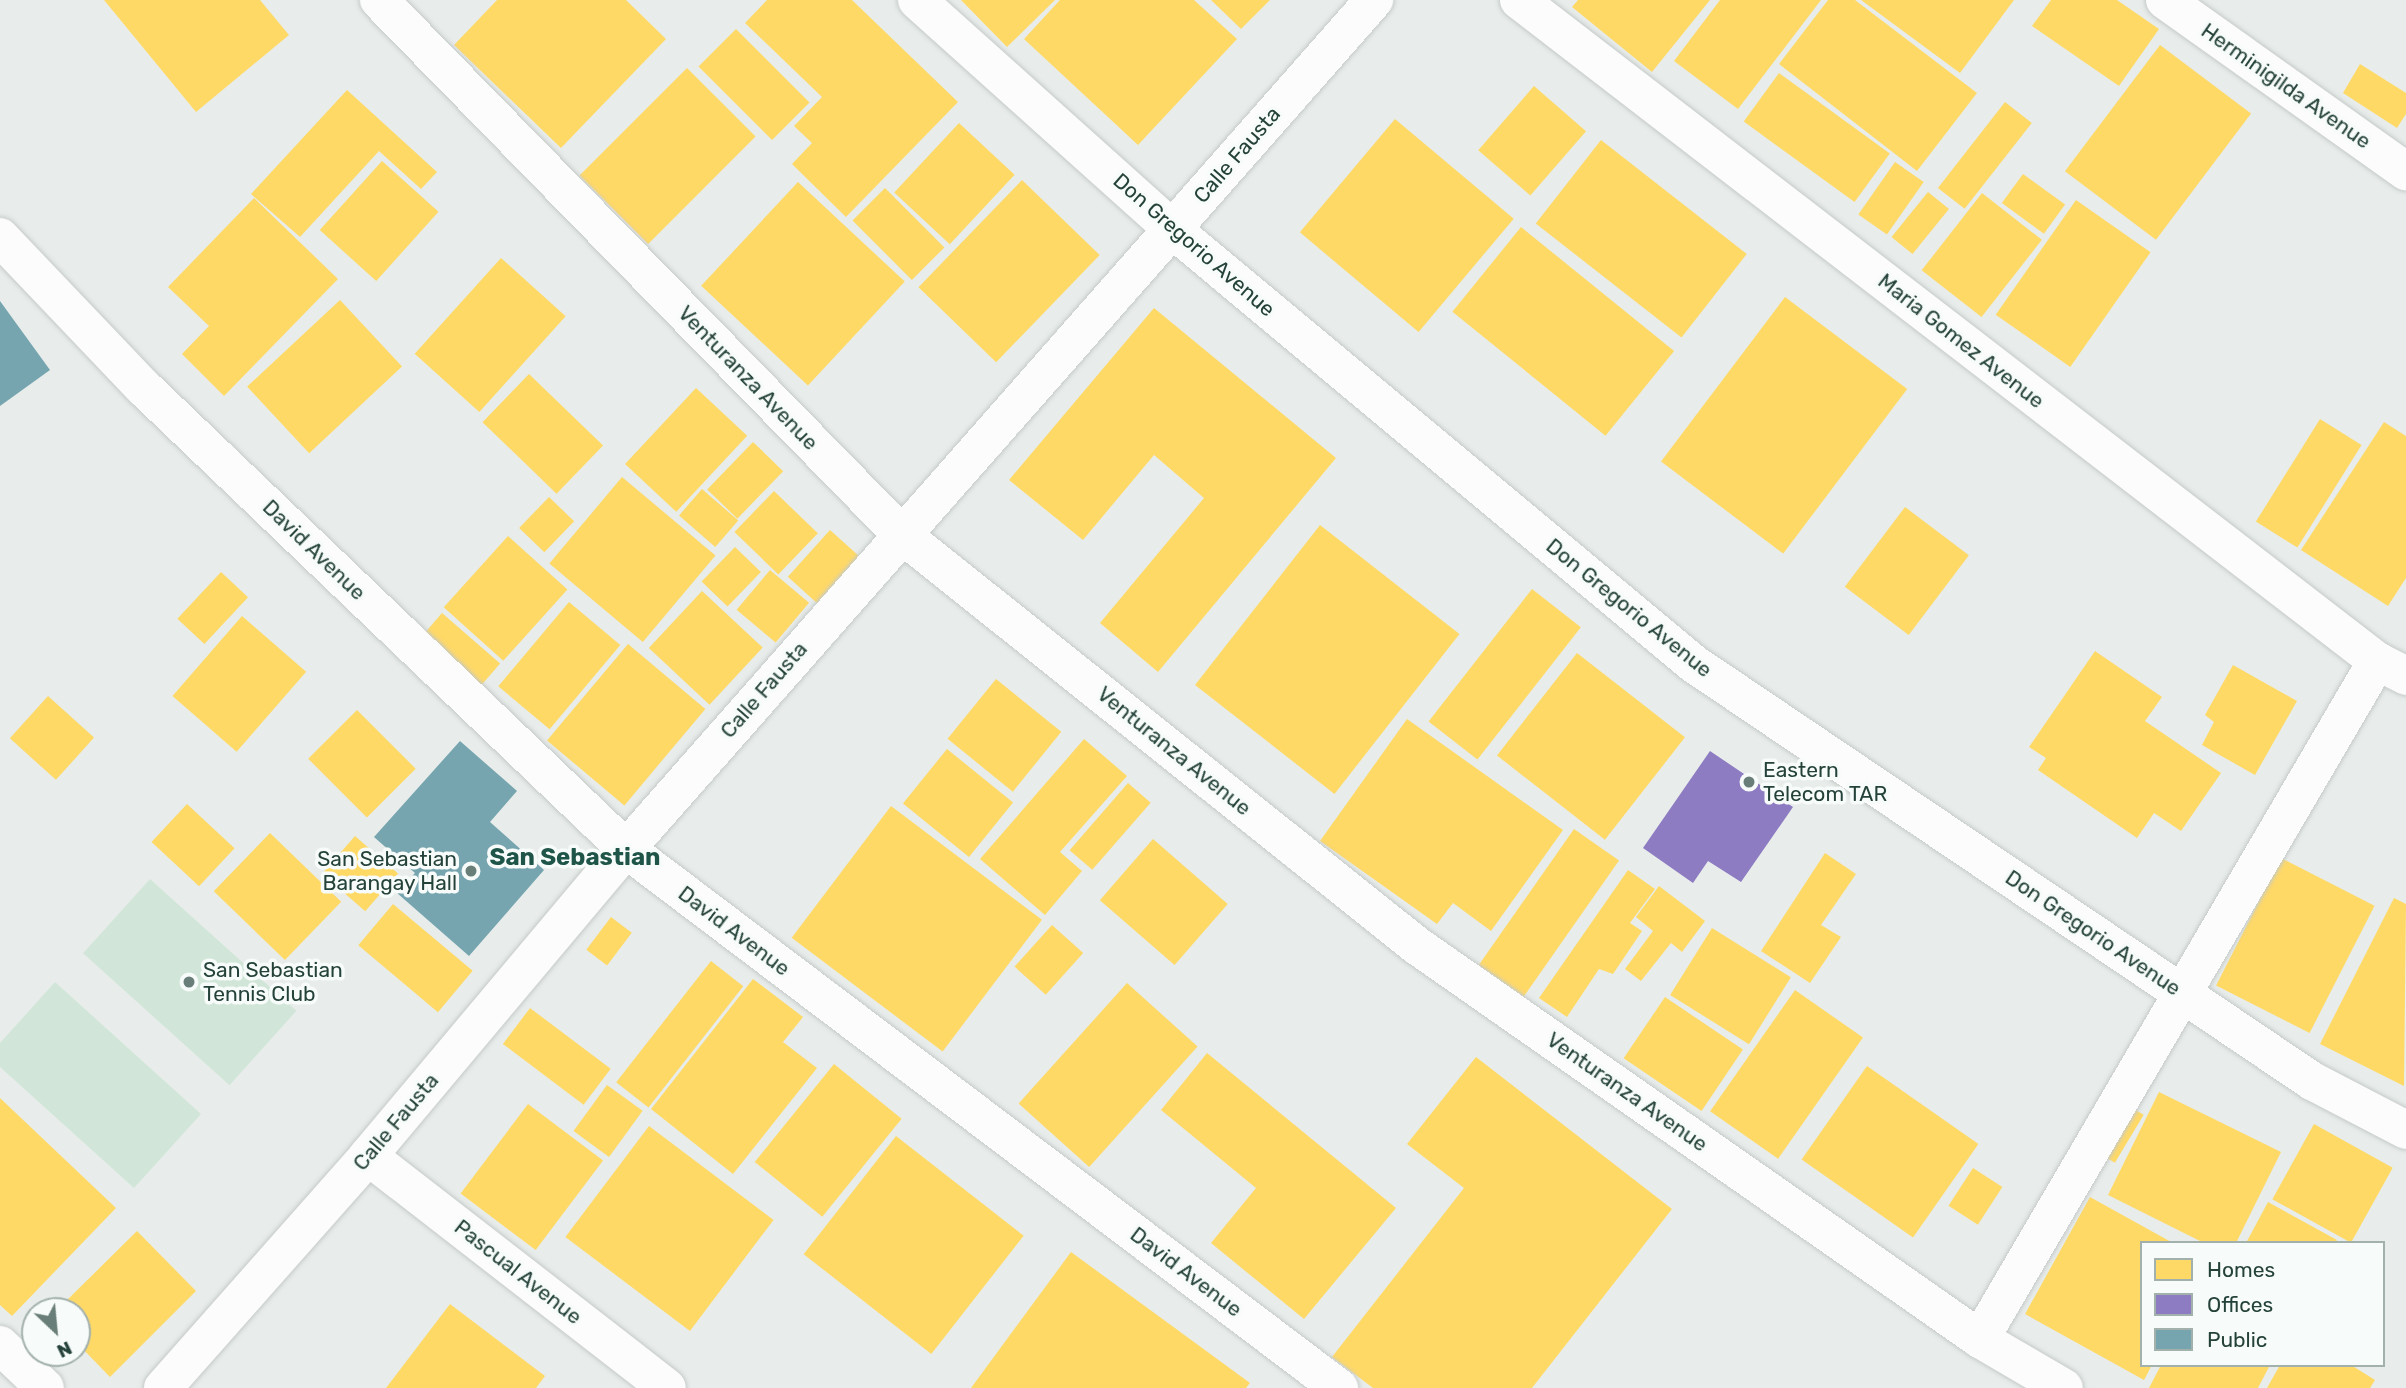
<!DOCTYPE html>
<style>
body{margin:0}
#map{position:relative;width:2406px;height:1388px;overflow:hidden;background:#e8edeb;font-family:Rubik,sans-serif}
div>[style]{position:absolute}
.green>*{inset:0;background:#d1e6d8;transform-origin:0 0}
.homes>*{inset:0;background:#ffd966;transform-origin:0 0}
.offices>*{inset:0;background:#8e7cc3}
.public>*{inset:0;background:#76a5af}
.roads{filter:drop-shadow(0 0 2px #c5cac8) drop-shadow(0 0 2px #c5cac8)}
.street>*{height:38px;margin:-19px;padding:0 19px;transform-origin:19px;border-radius:19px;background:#fcfcfc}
.dots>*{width:19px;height:19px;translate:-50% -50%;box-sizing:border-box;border:4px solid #f7fbf9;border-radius:50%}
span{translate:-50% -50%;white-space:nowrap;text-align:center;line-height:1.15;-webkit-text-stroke:7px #f7fbf9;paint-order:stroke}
.street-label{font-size:21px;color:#24423a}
.poi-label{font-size:21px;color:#24423a}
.left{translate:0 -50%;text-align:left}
.right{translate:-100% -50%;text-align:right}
.quarter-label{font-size:24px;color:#1f5548;font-weight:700}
.legend{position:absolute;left:2140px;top:1241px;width:245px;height:126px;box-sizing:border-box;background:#f7fbf9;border:2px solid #a3b1ad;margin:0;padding:9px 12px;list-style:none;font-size:21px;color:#24423a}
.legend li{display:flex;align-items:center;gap:14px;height:35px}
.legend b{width:35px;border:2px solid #a3b1ad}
.north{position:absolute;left:21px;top:1297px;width:70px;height:70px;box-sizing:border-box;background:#f7fbf9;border:2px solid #a3b1ad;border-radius:50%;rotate:154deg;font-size:19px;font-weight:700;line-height:28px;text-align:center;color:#24423a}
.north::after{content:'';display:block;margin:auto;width:24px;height:32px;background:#697e78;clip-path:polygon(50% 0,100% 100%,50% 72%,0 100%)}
</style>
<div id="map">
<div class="green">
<i style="left:150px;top:879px;width:197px;height:100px;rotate:42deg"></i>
<i style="clip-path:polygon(55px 982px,201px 1114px,134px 1188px,0 1067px,0 1043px)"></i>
</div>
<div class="homes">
<i style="clip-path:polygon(104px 0,260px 0,289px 35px,196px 112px)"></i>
<i style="clip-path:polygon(497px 0,626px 0,666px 39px,561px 148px,454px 45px)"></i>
<i style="clip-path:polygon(767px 0,852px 0,958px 102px,846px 217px,792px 164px,812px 143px,794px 126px,822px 97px,745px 23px)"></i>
<i style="clip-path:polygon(961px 0,1055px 0,1007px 47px)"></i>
<i style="clip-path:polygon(1060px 0,1194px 0,1237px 39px,1138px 145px,1024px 39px)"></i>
<i style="clip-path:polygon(1211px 0,1270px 0,1241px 29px)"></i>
<i style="clip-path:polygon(1578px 0,1710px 0,1652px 72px,1572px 7px)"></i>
<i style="clip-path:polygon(1720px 0,1821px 0,1738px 109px,1674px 61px)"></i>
<i style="clip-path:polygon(1828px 0,1855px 0,1977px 93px,1917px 171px,1779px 64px)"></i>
<i style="clip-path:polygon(1861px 0,2014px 0,1960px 73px)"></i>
<i style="clip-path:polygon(2051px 0,2117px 0,2159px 29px,2119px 86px,2032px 26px)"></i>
<i style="left:736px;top:29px;width:104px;height:53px;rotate:45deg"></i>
<i style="left:2160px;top:45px;width:114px;height:158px;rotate:37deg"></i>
<i style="clip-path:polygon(2360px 64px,2406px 93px,2406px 114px,2397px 128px,2343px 93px)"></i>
<i style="left:687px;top:68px;width:97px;height:152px;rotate:45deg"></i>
<i style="left:1779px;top:73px;width:137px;height:60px;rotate:36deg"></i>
<i style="left:1534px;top:86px;width:69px;height:85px;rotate:41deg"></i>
<i style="clip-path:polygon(347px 90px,437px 172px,421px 189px,379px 151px,300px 237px,251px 194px)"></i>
<i style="left:2005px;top:102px;width:34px;height:109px;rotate:38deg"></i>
<i style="left:1395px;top:119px;width:155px;height:148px;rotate:40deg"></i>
<i style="left:959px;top:123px;width:76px;height:95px;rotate:43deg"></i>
<i style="left:1601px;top:140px;width:185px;height:106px;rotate:38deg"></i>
<i style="left:382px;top:161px;width:76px;height:93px;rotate:42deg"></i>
<i style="left:1895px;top:162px;width:35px;height:64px;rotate:35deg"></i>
<i style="left:2023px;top:174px;width:52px;height:36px;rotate:36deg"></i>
<i style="left:1022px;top:180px;width:108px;height:149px;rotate:44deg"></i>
<i style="left:798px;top:182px;width:146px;height:142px;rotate:43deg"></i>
<i style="left:885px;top:188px;width:84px;height:46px;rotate:45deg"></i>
<i style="left:1928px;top:192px;width:27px;height:58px;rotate:39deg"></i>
<i style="left:1982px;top:193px;width:76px;height:98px;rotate:38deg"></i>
<i style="clip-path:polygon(254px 198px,338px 279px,224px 396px,182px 354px,209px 326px,168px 287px)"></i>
<i style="left:2076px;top:200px;width:91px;height:140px;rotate:35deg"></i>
<i style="left:1521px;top:227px;width:197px;height:109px;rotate:39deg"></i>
<i style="left:501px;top:258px;width:87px;height:129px;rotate:42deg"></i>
<i style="left:1785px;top:297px;width:153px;height:206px;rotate:37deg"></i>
<i style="left:340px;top:300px;width:91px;height:127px;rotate:47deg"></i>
<i style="clip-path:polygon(1154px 308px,1336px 458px,1158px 672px,1100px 623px,1204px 498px,1154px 455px,1083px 540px,1009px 480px)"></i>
<i style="left:529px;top:374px;width:103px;height:67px;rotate:44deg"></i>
<i style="left:696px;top:388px;width:70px;height:104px;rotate:43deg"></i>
<i style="left:2320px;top:419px;width:49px;height:121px;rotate:32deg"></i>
<i style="clip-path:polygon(2384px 422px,2406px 436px,2406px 578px,2388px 606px,2301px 550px)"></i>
<i style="left:753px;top:442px;width:42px;height:66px;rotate:44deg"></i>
<i style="left:622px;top:477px;width:122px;height:113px;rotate:40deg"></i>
<i style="left:702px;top:489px;width:48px;height:35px;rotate:41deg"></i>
<i style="left:774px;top:491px;width:61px;height:57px;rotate:44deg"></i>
<i style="left:549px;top:497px;width:35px;height:43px;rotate:44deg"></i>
<i style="left:1905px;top:507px;width:80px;height:100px;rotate:37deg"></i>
<i style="left:1320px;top:525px;width:177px;height:203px;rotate:38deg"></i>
<i style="left:830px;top:530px;width:39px;height:63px;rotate:42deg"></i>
<i style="left:508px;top:536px;width:80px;height:96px;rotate:42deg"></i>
<i style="left:735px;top:547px;width:36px;height:48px;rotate:44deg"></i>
<i style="left:770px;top:570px;width:51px;height:52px;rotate:40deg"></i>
<i style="left:221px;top:572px;width:37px;height:64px;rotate:43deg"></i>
<i style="left:1532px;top:589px;width:62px;height:168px;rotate:38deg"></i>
<i style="left:702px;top:591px;width:83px;height:78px;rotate:43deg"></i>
<i style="left:569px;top:602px;width:67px;height:110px;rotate:40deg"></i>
<i style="left:442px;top:613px;width:77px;height:31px;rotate:41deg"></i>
<i style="left:242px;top:616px;width:85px;height:106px;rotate:41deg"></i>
<i style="left:628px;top:644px;width:101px;height:126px;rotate:40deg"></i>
<i style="clip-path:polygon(2095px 651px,2162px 697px,2145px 721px,2221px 773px,2181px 831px,2154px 813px,2137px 838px,2038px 770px,2046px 758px,2029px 747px)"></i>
<i style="left:1577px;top:653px;width:137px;height:130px;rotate:38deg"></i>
<i style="clip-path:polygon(2233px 665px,2297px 701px,2255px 775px,2202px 745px,2214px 722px,2205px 715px)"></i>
<i style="left:996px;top:679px;width:84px;height:77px;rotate:39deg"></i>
<i style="left:48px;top:696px;width:62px;height:57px;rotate:42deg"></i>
<i style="left:357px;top:710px;width:83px;height:69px;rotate:45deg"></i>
<i style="clip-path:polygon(1407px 719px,1563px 830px,1491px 931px,1453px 903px,1437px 924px,1320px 841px)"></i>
<i style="clip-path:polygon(1084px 739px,1127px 776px,1060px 852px,1082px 871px,1045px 915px,980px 859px)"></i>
<i style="left:947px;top:749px;width:85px;height:70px;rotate:39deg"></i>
<i style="left:1128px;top:783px;width:30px;height:89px;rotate:41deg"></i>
<i style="left:187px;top:804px;width:65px;height:52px;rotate:43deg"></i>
<i style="left:891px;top:806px;width:189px;height:165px;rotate:37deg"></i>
<i style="left:1574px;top:829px;width:55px;height:166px;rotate:35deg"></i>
<i style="left:270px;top:833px;width:99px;height:81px;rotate:44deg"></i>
<i style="left:355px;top:836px;width:57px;height:50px;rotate:41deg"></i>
<i style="left:1153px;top:839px;width:99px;height:81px;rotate:41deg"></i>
<i style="clip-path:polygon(1825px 853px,1856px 874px,1821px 925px,1841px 937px,1810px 983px,1761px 951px)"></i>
<i style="left:2281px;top:858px;width:105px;height:143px;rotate:27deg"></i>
<i style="clip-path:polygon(1628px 870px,1655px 889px,1630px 923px,1642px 931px,1613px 974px,1599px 969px,1567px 1017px,1539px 998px)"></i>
<i style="clip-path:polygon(1659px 886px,1705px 921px,1682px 952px,1671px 943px,1641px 981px,1625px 969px,1653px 931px,1636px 917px)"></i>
<i style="clip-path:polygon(2394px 898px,2406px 904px,2404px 1086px,2320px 1044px)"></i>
<i style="left:393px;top:904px;width:104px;height:54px;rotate:40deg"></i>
<i style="left:611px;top:917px;width:26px;height:41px;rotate:37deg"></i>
<i style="left:1052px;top:925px;width:42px;height:56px;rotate:42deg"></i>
<i style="left:1712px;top:928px;width:93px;height:79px;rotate:32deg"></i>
<i style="left:711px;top:961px;width:41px;height:154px;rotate:38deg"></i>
<i style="clip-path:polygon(753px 979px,803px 1017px,783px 1042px,817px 1068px,733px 1174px,651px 1109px)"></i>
<i style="left:1127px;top:983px;width:95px;height:162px;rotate:42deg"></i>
<i style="left:1795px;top:990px;width:83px;height:148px;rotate:35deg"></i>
<i style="left:1665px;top:997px;width:94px;height:74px;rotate:34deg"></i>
<i style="left:530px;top:1008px;width:101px;height:45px;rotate:37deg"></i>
<i style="clip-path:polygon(1207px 1053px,1396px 1208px,1304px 1319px,1211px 1243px,1256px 1188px,1161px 1110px)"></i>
<i style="clip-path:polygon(1476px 1057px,1672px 1209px,1532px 1388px,1373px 1388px,1332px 1357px,1464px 1188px,1407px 1144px)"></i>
<i style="left:834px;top:1064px;width:87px;height:126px;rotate:39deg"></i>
<i style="left:1867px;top:1066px;width:136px;height:114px;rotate:35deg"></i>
<i style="left:607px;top:1085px;width:44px;height:57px;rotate:36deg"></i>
<i style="clip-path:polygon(2159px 1092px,2281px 1152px,2236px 1243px,2204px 1243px,2108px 1195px)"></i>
<i style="clip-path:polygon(0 1098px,116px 1208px,12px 1316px,0 1305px)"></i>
<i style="left:2124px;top:1103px;width:23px;height:56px;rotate:31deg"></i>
<i style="left:528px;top:1104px;width:94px;height:112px;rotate:37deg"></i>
<i style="left:2314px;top:1124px;width:90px;height:86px;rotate:29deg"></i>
<i style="left:649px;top:1126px;width:156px;height:139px;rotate:37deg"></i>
<i style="left:896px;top:1136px;width:162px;height:150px;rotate:38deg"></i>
<i style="left:1973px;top:1168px;width:35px;height:45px;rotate:33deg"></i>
<i style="clip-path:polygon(2090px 1197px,2173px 1243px,2142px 1243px,2142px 1365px,2152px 1365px,2144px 1380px,2025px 1314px)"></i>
<i style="clip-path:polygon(2268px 1202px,2337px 1240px,2335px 1243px,2246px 1243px)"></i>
<i style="clip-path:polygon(137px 1231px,196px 1291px,110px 1377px,77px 1343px,77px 1311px,56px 1311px)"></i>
<i style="clip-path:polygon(1071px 1252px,1250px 1383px,1246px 1388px,971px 1388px)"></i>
<i style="clip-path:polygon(450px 1304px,545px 1376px,536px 1388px,386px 1388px)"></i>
<i style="clip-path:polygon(2161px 1365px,2270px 1365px,2258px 1388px,2149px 1388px)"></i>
<i style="clip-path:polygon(2280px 1365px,2351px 1365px,2375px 1380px,2370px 1388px,2267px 1388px)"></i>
</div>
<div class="offices">
<i style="clip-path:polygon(1710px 751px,1793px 807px,1741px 882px,1708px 861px,1693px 883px,1643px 848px)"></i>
</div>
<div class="public">
<i style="clip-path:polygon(0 301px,50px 370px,0 406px)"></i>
<i style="clip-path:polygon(460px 741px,517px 791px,490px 822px,544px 870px,469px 956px,397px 893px,415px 873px,374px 837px)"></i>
</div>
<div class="roads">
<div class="street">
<i style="left:379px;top:0;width:747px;rotate:45.65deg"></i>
<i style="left:901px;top:534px;width:659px;rotate:38.59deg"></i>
<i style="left:1416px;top:945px;width:688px;rotate:34.94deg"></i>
<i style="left:1980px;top:1339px;width:97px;rotate:30.3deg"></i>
<i style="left:917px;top:0;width:343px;rotate:41.9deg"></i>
<i style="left:1172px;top:229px;width:679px;rotate:39.81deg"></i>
<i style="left:1694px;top:664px;width:746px;rotate:34.01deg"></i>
<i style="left:2312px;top:1081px;width:106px;rotate:27.5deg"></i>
<i style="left:1519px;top:0;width:1083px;rotate:37.61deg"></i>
<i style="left:2377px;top:661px;width:33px;rotate:27deg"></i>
<i style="left:2165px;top:0;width:296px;rotate:35.4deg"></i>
<i style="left:0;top:237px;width:209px;rotate:46.4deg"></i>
<i style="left:144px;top:388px;width:667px;rotate:43.72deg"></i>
<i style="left:626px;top:849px;width:894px;rotate:37.09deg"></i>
<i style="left:368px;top:1156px;width:378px;rotate:37.8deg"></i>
<i style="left:1980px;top:1339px;width:786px;rotate:-59.65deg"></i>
<i style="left:0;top:1345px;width:62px;rotate:43.7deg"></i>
<i style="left:163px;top:1388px;width:310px;rotate:-48.5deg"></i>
<i style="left:368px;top:1156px;width:401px;rotate:-50deg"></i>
<i style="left:626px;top:849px;width:1132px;rotate:-48.62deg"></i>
</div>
</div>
<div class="dots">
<i style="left:1749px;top:782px;background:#697e78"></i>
<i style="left:471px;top:871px;background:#697e78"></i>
<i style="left:189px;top:982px;background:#697e78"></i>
</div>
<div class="street-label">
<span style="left:2286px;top:86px;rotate:35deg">Herminigilda Avenue</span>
<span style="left:1237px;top:155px;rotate:-49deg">Calle Fausta</span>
<span style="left:1194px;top:245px;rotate:41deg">Don Gregorio Avenue</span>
<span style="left:1961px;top:341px;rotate:38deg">Maria Gomez Avenue</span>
<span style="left:748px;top:378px;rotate:46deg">Venturanza Avenue</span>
<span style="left:314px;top:550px;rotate:44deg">David Avenue</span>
<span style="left:1629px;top:608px;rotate:39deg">Don Gregorio Avenue</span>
<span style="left:764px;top:690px;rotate:-49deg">Calle Fausta</span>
<span style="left:1174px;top:751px;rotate:39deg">Venturanza Avenue</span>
<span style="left:734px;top:931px;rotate:37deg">David Avenue</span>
<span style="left:2093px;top:933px;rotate:34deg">Don Gregorio Avenue</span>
<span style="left:1627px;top:1092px;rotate:35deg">Venturanza Avenue</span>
<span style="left:396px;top:1122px;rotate:-50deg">Calle Fausta</span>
<span style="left:518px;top:1272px;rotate:38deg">Pascual Avenue</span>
<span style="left:1186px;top:1272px;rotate:37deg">David Avenue</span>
</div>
<div class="poi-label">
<span class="left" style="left:1763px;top:782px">Eastern<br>Telecom TAR</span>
<span class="right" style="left:457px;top:871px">San Sebastian<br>Barangay Hall</span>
<span class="left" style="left:203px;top:982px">San Sebastian<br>Tennis Club</span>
</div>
<div class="quarter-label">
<span style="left:575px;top:858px">San Sebastian</span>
</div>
<ul class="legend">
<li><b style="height:19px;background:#ffd966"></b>Homes</li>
<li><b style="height:19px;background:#8e7cc3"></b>Offices</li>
<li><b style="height:19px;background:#76a5af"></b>Public</li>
</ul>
<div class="north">N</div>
</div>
